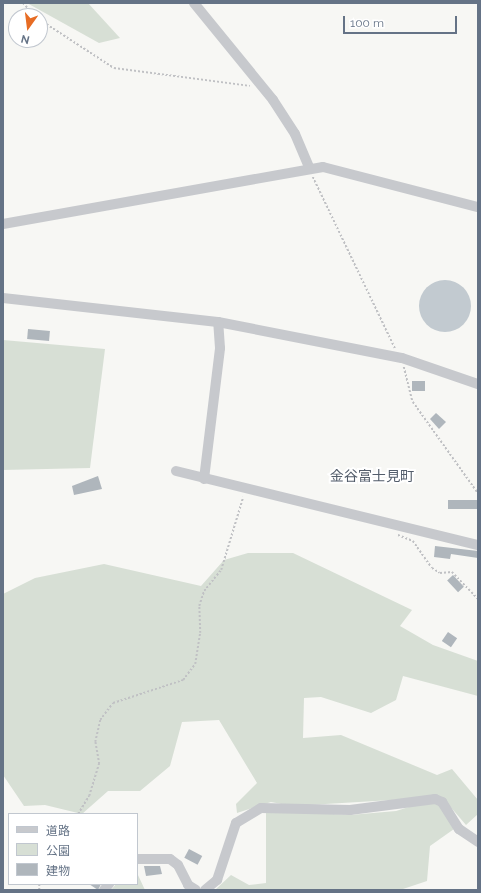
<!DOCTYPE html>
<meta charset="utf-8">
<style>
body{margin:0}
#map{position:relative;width:481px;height:893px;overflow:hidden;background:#f7f7f4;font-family:Raleway,"Noto Sans JP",sans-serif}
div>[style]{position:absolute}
.green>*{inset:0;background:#d7dfd5}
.water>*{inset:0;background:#c2cad0}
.round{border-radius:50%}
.building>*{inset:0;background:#afb6bc;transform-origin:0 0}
.path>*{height:1.5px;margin-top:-0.75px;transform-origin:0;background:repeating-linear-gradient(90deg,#c0c1c4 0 2px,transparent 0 4px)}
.minor>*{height:10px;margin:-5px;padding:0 5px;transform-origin:5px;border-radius:5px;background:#c7c9cd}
span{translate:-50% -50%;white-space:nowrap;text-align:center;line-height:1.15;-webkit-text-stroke:4px #fff;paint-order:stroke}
.quarter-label{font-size:14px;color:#535d6b}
.frame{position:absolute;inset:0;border:4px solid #657386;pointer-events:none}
.legend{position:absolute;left:8px;top:813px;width:130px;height:72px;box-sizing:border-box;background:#fff;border:1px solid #c1c7cf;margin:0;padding:5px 7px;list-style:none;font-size:12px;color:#657386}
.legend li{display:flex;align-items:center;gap:8px;height:20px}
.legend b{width:20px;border:1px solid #c1c7cf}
.north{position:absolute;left:8px;top:8px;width:40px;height:40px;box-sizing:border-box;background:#fff;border:1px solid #c1c7cf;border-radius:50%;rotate:194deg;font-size:11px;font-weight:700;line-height:16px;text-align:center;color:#657386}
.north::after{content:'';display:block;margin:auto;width:14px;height:18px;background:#e76c24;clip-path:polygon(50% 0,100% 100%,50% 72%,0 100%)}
.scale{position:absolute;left:343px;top:16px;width:114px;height:18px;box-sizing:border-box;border:2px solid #657386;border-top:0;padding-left:5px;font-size:12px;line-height:14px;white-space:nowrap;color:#657386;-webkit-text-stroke:3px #fff;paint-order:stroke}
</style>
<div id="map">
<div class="green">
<i style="clip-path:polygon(27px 3px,88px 3px,120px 38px,99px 43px)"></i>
<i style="clip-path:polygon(3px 340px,105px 349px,90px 468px,3px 470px)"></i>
<i style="clip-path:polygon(248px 553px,293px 553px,412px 610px,400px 626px,433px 645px,478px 661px,478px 696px,403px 676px,396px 700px,371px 713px,321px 697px,304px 698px,303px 738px,341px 735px,437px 775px,452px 769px,478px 800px,478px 814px,466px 825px,442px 797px,292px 806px,271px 802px,237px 813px,236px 804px,257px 783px,219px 720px,182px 722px,170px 766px,140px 791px,108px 791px,82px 814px,45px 805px,24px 806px,3px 775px,3px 594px,35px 578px,104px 564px,201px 586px,224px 560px)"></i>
<i style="clip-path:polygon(425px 802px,440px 805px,454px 829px,430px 846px,427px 881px,400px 890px,215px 890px,231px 875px,249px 885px,266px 883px,266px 810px,350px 815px,396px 811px)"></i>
<i style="clip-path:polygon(137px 873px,145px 890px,111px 890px,116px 884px,137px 884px)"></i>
</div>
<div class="water">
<i class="round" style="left:419px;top:280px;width:52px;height:52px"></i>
</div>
<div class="building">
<i style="left:28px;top:329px;width:22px;height:10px;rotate:5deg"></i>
<i style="left:412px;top:381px;width:13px;height:10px"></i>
<i style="clip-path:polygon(436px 413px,446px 422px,439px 429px,430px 419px)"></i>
<i style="clip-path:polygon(98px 476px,102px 489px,74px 495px,72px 486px)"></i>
<i style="left:448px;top:500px;width:30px;height:9px"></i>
<i style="clip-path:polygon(435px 546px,478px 551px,478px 558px,451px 554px,450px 559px,434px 557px)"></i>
<i style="left:453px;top:575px;width:16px;height:8px;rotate:47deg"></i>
<i style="left:448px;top:632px;width:11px;height:11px;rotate:34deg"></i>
<i style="left:189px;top:849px;width:15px;height:10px;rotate:28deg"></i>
<i style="clip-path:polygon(144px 866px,160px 866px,162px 874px,146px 876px)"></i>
<i style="clip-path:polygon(89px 884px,101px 884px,98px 890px)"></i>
</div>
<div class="path">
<i style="left:23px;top:3px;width:18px;rotate:47deg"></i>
<i style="left:40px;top:20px;width:88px;rotate:33deg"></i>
<i style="left:114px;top:68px;width:137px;rotate:7.5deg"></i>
<i style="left:313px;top:177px;width:190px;rotate:64.4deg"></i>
<i style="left:404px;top:367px;width:36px;rotate:76deg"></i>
<i style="left:413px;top:402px;width:112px;rotate:54.5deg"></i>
<i style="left:398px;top:535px;width:16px;rotate:22deg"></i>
<i style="left:413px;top:541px;width:33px;rotate:55deg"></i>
<i style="left:432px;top:568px;width:9px;rotate:32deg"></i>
<i style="left:440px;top:573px;width:12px;rotate:-5deg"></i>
<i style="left:452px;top:572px;width:37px;rotate:46deg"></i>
<i style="left:78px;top:814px;width:21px;rotate:-59deg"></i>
<i style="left:89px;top:796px;width:34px;rotate:-73deg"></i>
<i style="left:99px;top:764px;width:22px;rotate:-100deg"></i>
<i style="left:95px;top:742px;width:23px;rotate:-77deg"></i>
<i style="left:100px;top:720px;width:21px;rotate:-53deg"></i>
<i style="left:113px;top:703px;width:74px;rotate:-18.2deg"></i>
<i style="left:183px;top:680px;width:20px;rotate:-53deg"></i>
<i style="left:195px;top:664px;width:31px;rotate:-81deg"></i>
<i style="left:200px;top:633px;width:27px;rotate:-92deg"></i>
<i style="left:199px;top:606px;width:16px;rotate:-72deg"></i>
<i style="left:204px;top:591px;width:27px;rotate:-51deg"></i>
<i style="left:221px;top:570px;width:76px;rotate:-73.2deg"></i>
<i style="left:39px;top:890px;width:6px;rotate:-90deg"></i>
</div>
<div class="minor">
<i style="left:194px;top:3px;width:125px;rotate:50.8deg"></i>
<i style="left:273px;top:100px;width:40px;rotate:57.1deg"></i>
<i style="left:295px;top:134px;width:38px;rotate:67deg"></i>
<i style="left:3px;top:224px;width:325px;rotate:-10.1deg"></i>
<i style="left:323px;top:167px;width:160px;rotate:14.5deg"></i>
<i style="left:3px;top:298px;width:216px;rotate:6.4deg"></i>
<i style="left:218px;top:322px;width:187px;rotate:11.1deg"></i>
<i style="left:402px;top:358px;width:80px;rotate:18.9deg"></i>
<i style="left:176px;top:471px;width:311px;rotate:13.8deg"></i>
<i style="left:204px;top:479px;width:132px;rotate:-83deg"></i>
<i style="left:220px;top:348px;width:26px;rotate:-94deg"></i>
<i style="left:137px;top:859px;width:33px"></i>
<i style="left:170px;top:859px;width:10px;rotate:37deg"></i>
<i style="left:178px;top:865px;width:22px;rotate:63deg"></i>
<i style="left:188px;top:885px;width:9px;rotate:32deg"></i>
<i style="left:104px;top:890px;width:8px;rotate:-50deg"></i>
<i style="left:205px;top:890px;width:16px;rotate:-40deg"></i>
<i style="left:217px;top:880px;width:60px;rotate:-71.6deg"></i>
<i style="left:236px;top:823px;width:29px;rotate:-31deg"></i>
<i style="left:261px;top:808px;width:89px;rotate:1.3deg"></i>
<i style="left:350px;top:810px;width:86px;rotate:-7.4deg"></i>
<i style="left:435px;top:799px;width:8px;rotate:23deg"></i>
<i style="left:442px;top:802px;width:32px;rotate:58deg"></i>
<i style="left:459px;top:829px;width:23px;rotate:34deg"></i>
</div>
<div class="quarter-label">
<span style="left:372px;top:476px">金谷富士見町</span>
</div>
<div class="frame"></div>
<ul class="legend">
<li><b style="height:5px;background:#c7c9cd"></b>道路</li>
<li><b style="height:11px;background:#d7dfd5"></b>公園</li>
<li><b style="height:11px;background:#afb6bc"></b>建物</li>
</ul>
<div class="north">N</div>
<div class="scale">100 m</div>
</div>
